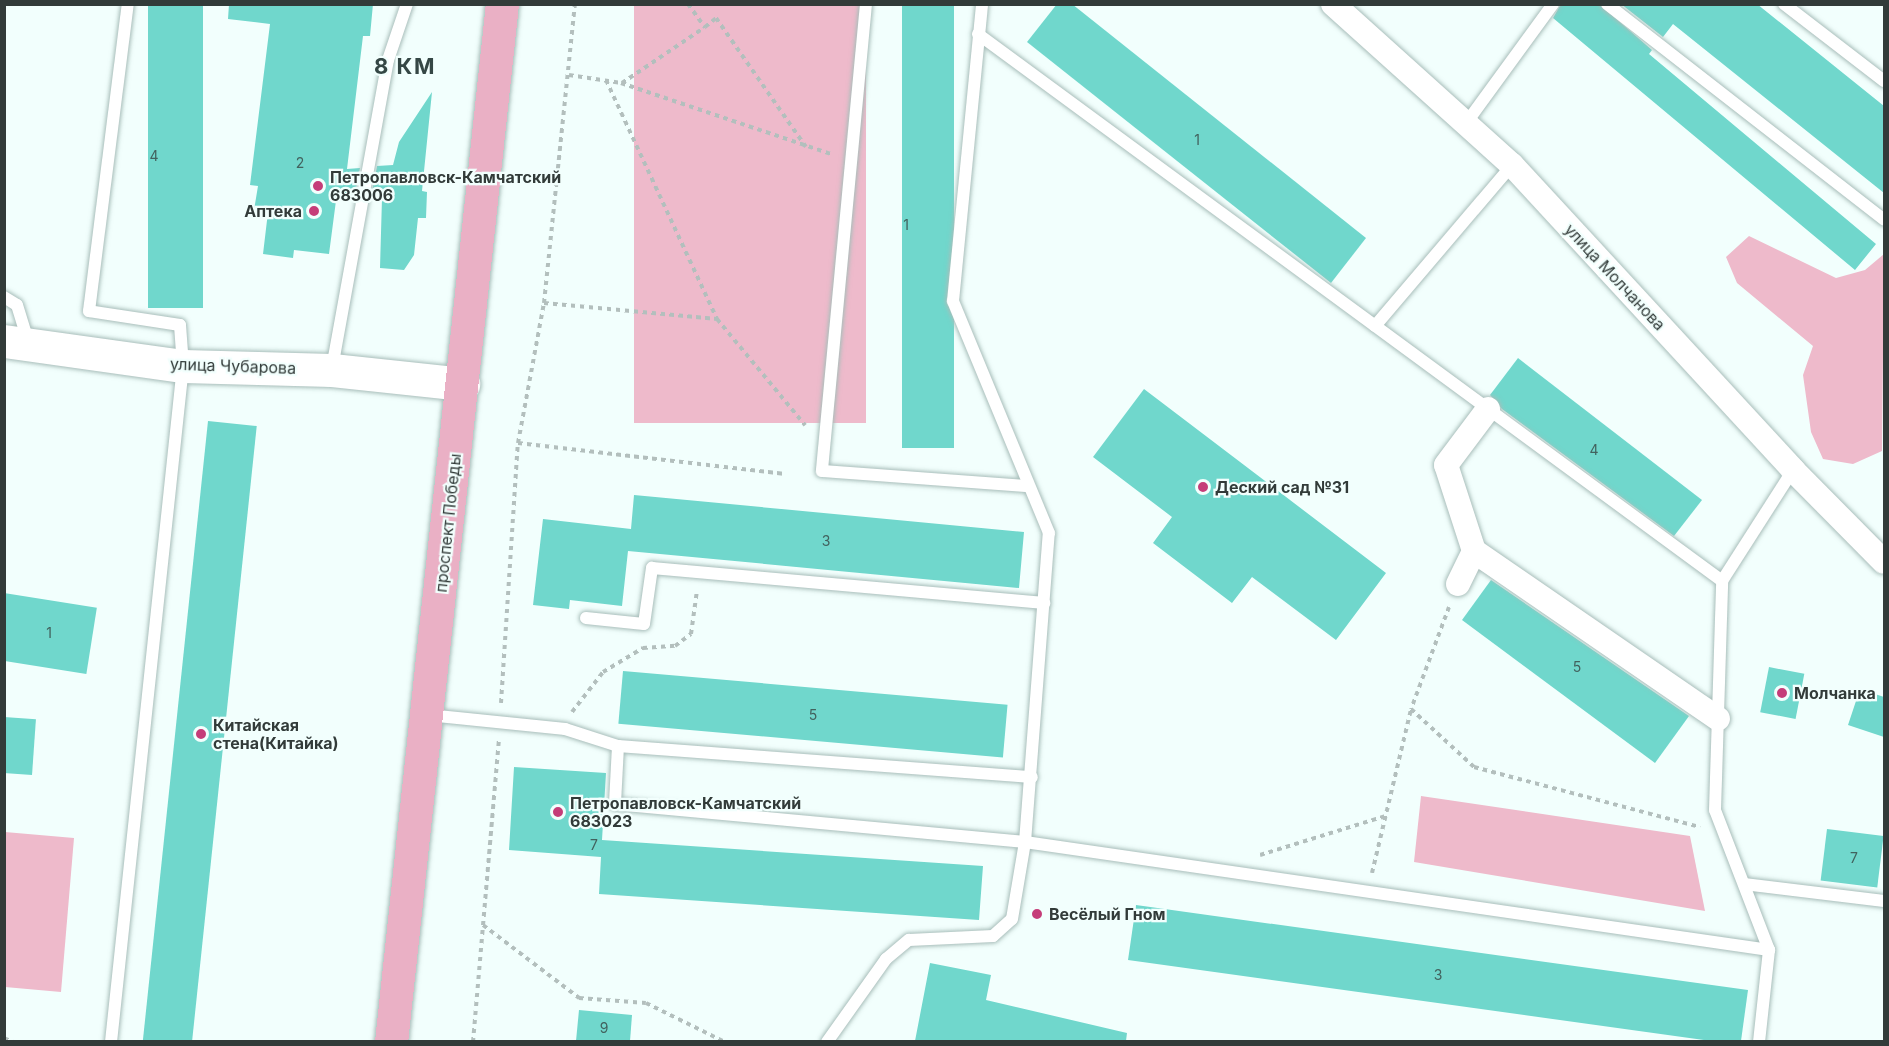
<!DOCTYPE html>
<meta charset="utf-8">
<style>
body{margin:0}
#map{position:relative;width:1889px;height:1046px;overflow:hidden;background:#f2fffd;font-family:Inter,sans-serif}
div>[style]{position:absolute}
.green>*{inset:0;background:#eebacb;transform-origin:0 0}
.building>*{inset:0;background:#70d7cc;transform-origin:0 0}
.path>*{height:4px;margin-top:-2px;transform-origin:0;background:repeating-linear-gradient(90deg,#b3bfbd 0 4.5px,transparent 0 9px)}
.roads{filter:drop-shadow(0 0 2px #a8beba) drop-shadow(0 0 2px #a8beba)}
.lane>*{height:12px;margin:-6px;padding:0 6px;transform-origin:6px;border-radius:6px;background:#fff}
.street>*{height:24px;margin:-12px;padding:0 12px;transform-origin:12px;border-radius:12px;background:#fff}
.secondary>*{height:33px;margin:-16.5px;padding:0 16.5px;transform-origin:16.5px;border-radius:16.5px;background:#fff}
.primary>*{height:33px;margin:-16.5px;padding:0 16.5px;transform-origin:16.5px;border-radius:16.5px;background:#eab0c5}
.dots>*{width:16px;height:16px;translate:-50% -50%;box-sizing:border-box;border:3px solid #f2fffd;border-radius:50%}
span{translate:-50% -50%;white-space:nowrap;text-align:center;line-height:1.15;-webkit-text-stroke:4.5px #f2fffd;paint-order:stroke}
.number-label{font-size:14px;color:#42625e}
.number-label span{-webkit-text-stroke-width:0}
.poi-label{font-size:16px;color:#323b39;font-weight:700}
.left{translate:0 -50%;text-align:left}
.right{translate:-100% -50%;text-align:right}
.street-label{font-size:16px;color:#323b39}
.district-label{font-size:22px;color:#354745;font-weight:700;letter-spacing:1.5px}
.frame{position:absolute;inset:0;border:6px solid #323b39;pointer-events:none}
</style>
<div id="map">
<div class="green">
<i style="left:634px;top:5px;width:232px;height:418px"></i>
<i style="clip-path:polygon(1749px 236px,1836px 278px,1865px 270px,1884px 254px,1882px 451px,1853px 464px,1823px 459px,1811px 432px,1803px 375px,1813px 346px,1737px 283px,1726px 257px)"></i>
<i style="clip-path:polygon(1421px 796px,1690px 836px,1705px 911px,1414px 862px)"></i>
<i style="clip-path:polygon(5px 832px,74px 838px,61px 992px,5px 987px)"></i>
</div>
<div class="building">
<i style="left:148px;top:4px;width:55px;height:304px"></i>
<i style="clip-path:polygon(229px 4px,373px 4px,370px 36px,363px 36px,347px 169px,360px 168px,355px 195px,337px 193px,329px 254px,294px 250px,293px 258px,263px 254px,268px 212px,254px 210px,258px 186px,250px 185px,270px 24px,228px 19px)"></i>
<i style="left:902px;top:4px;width:52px;height:444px"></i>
<i style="clip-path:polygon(1057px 4px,1072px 4px,1366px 238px,1331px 283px,1027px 42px)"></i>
<i style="clip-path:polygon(1561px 4px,1599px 4px,1652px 50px,1649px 54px,1876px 244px,1855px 270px,1553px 18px)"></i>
<i style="clip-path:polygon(1621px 4px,1757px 4px,1884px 106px,1884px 193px,1673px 24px,1663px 37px)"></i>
<i style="clip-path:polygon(432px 92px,422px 191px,427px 192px,426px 218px,418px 218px,414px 255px,404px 270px,380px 268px,382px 198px,371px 197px,377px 166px,393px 165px,399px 142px)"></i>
<i style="clip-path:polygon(1518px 358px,1702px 500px,1674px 536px,1502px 409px,1490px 395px)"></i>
<i style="clip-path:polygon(1144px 389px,1386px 573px,1336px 640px,1252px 577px,1232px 603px,1153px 543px,1172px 517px,1093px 457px)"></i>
<i style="left:208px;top:421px;width:49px;height:623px;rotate:6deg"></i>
<i style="clip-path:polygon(634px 495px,1024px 532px,1019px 588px,628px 551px,622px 606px,570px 600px,569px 609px,533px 605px,543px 519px,631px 529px)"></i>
<i style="clip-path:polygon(1491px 580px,1689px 716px,1655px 763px,1462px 620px)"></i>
<i style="left:4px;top:593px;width:94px;height:67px;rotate:9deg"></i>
<i style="left:1769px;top:667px;width:36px;height:46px;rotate:11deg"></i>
<i style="left:623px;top:671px;width:386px;height:53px;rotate:5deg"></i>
<i style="clip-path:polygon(1860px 689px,1884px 697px,1884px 737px,1848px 725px)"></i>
<i style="left:4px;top:717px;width:32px;height:56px;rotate:4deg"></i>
<i style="clip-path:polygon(514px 767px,606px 773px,602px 840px,983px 866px,979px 920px,599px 894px,601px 857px,509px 850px)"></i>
<i style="left:1827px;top:829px;width:57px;height:52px;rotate:7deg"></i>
<i style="clip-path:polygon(1136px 905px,1748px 990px,1741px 1041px,1711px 1041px,1128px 960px)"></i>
<i style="clip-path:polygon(930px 963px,991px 975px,986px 1000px,1127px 1033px,1126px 1041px,915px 1041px)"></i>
<i style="clip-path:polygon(579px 1010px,632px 1015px,630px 1041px,576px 1041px)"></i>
</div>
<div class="path">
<i style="left:688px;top:4px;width:29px;rotate:54deg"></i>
<i style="left:705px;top:27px;width:14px;rotate:-39deg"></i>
<i style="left:716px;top:18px;width:157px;rotate:55.1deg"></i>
<i style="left:569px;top:75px;width:53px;rotate:8.7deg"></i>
<i style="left:621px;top:83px;width:222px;rotate:18.7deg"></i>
<i style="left:606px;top:80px;width:264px;rotate:65.1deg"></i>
<i style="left:717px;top:319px;width:138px;rotate:50.3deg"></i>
<i style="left:622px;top:83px;width:100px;rotate:-34deg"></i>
<i style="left:544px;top:303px;width:174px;rotate:5.3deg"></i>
<i style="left:518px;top:443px;width:269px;rotate:6.6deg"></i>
<i style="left:1449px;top:607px;width:109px;rotate:110.4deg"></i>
<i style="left:1411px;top:709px;width:86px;rotate:42.6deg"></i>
<i style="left:1474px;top:767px;width:234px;rotate:14.9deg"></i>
<i style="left:501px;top:703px;width:261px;rotate:-86.3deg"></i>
<i style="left:518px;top:443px;width:142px;rotate:-79.5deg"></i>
<i style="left:544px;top:303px;width:301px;rotate:-84.1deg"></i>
<i style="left:572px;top:712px;width:51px;rotate:-52.2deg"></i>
<i style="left:603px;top:672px;width:47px;rotate:-31deg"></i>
<i style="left:643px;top:648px;width:32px;rotate:-4deg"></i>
<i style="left:675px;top:646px;width:20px;rotate:-37deg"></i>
<i style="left:691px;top:634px;width:44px;rotate:-82.2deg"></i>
<i style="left:1260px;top:855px;width:131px;rotate:-17.3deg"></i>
<i style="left:1372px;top:873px;width:169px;rotate:-76.6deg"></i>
<i style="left:483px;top:925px;width:121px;rotate:37.2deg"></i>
<i style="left:579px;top:998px;width:67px;rotate:4.3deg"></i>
<i style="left:646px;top:1003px;width:88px;rotate:26.3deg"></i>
<i style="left:4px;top:1038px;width:10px;rotate:24deg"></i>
<i style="left:473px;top:1042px;width:303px;rotate:-85.1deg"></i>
</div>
<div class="roads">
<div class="lane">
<i style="left:866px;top:4px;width:469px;rotate:95.4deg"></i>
<i style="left:822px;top:471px;width:205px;rotate:4.2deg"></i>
<i style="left:1607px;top:4px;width:351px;rotate:37.9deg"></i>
<i style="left:1784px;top:4px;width:126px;rotate:37.6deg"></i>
<i style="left:978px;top:34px;width:923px;rotate:36.32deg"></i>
<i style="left:1467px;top:122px;width:146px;rotate:-53.9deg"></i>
<i style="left:4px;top:297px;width:15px;rotate:32deg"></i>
<i style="left:17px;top:305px;width:38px;rotate:73deg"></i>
<i style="left:1375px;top:326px;width:211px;rotate:-49.6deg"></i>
<i style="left:332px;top:368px;width:313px;rotate:-79.7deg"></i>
<i style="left:388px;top:60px;width:59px;rotate:-71.3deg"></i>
<i style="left:586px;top:618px;width:58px;rotate:5.9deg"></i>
<i style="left:644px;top:624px;width:57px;rotate:-81.9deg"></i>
<i style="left:652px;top:568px;width:394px;rotate:5.1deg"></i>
<i style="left:428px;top:715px;width:138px;rotate:5.8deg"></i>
<i style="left:565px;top:729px;width:56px;rotate:17.8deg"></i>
<i style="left:618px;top:746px;width:58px;rotate:93deg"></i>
<i style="left:615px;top:804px;width:412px;rotate:5.3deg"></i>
<i style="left:1025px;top:842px;width:752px;rotate:8.26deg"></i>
<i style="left:618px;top:746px;width:415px;rotate:4.3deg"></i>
<i style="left:1744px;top:884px;width:141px;rotate:6.9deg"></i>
<i style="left:111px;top:1042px;width:680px;rotate:-83.92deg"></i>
<i style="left:183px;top:366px;width:41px;rotate:-94.2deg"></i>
<i style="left:180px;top:325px;width:92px;rotate:-171.3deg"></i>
<i style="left:89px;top:311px;width:309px;rotate:-82.8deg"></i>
<i style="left:827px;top:1042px;width:102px;rotate:-54.6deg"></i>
<i style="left:886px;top:959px;width:30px;rotate:-40deg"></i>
<i style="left:909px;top:940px;width:84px;rotate:-2.7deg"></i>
<i style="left:993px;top:936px;width:25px;rotate:-42deg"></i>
<i style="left:1012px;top:919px;width:78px;rotate:-80.4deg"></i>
<i style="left:1025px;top:842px;width:310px;rotate:-85.6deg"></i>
<i style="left:1049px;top:533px;width:251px;rotate:-112.5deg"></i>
<i style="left:953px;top:301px;width:298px;rotate:-84.4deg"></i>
<i style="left:1759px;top:1042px;width:93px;rotate:-83.8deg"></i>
<i style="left:1769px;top:950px;width:150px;rotate:-111.1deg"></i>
<i style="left:1715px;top:810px;width:229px;rotate:-88.2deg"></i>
<i style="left:1722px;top:581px;width:132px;rotate:-57.4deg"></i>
</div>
<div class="street">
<i style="left:1333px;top:4px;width:241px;rotate:42deg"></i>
<i style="left:1512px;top:165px;width:415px;rotate:47.3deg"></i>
<i style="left:1793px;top:470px;width:129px;rotate:45.3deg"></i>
<i style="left:1474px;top:551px;width:296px;rotate:34.5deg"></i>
<i style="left:1458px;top:584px;width:37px;rotate:-64deg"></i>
<i style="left:1474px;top:551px;width:90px;rotate:-108deg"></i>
<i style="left:1446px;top:465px;width:70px;rotate:-53.1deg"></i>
</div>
<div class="secondary">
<i style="left:4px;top:341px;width:181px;rotate:8deg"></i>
<i style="left:183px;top:366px;width:149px;rotate:1.5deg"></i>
<i style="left:332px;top:370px;width:132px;rotate:6.1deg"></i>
</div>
<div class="primary">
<i style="left:391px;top:1042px;width:1044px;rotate:-83.9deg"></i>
</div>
</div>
<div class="dots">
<i style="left:318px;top:186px;background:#c53d79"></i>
<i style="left:314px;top:211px;background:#c53d79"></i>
<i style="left:1203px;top:487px;background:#c53d79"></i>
<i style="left:1782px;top:693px;background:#c53d79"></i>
<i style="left:201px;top:734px;background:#c53d79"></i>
<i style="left:558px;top:812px;background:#c53d79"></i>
<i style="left:1037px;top:914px;background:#c53d79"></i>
</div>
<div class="number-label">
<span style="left:1197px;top:140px">1</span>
<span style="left:154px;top:156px">4</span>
<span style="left:300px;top:163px">2</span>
<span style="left:906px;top:225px">1</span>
<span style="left:1594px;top:450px">4</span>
<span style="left:826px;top:541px">3</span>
<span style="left:49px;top:633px">1</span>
<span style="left:1577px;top:667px">5</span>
<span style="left:813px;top:715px">5</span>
<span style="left:594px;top:845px">7</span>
<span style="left:1854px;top:858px">7</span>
<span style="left:1438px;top:975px">3</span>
<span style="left:604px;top:1028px">9</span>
</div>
<div class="poi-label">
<span class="left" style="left:330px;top:186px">Петропавловск-Камчатский<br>683006</span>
<span class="right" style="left:302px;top:211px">Аптека</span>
<span class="left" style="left:1215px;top:487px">Деский сад №31</span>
<span class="left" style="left:1794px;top:693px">Молчанка</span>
<span class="left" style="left:213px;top:734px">Китайская<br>стена(Китайка)</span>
<span class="left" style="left:570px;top:812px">Петропавловск-Камчатский<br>683023</span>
<span class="left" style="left:1049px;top:914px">Весёлый Гном</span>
</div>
<div class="street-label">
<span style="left:1615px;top:277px;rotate:47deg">улица Молчанова</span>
<span style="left:233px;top:366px;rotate:2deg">улица Чубарова</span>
<span style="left:448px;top:523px;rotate:-84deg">проспект Победы</span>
</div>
<div class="district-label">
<span style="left:405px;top:67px">8 КМ</span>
</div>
<div class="frame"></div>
</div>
